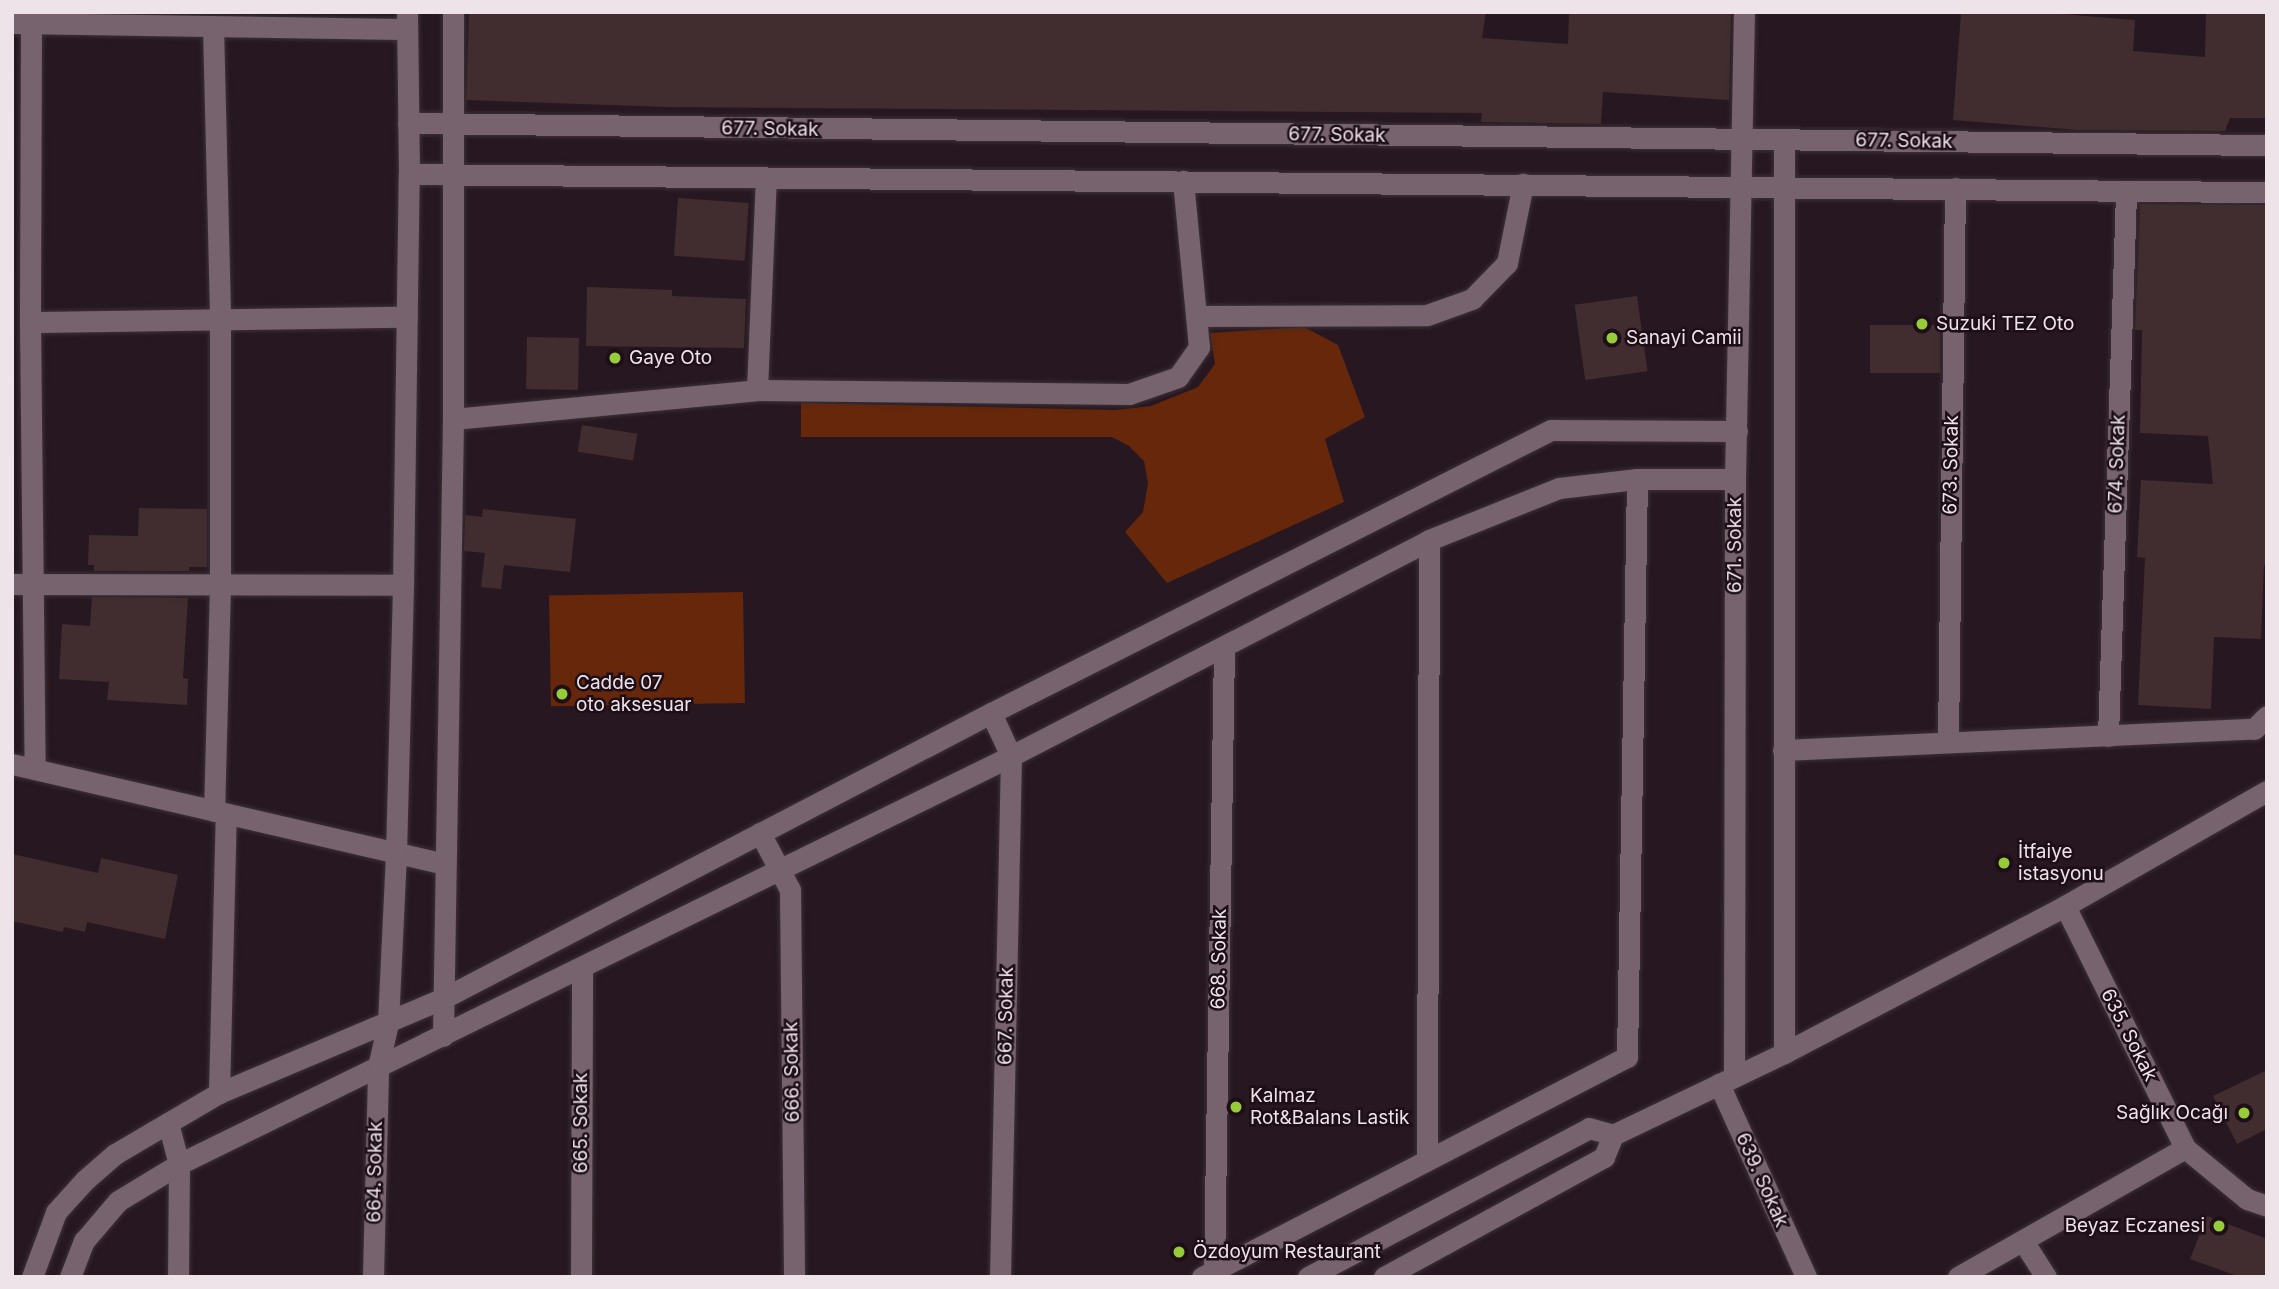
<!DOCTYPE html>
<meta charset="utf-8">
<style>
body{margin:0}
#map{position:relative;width:2279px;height:1289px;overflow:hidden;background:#271720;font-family:Inter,sans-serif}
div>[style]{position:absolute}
.green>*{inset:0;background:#67270a;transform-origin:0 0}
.building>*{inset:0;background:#412d2f;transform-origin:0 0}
.roads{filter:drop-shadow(0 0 2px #3c3137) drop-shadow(0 0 2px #3c3137)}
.minor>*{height:21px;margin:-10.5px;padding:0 10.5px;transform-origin:10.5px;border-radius:10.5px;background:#76636d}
.dots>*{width:19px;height:19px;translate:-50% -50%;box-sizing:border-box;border:4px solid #1d0e17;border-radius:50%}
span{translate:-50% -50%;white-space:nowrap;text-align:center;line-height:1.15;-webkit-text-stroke:5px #1d0e17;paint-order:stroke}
.street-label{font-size:19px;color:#eee3e9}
.poi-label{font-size:19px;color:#eee3e9}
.left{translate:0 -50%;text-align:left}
.right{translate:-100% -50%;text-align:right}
.frame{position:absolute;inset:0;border:14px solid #eee3e9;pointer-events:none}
</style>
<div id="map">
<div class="green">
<i style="clip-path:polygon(1304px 327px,1338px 345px,1365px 417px,1325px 439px,1344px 502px,1167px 583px,1125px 532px,1143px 512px,1148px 483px,1144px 461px,1129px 446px,1112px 437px,801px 437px,801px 403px,1115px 410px,1151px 406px,1198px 387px,1215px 364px,1210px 333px)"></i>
<i style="left:743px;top:592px;width:111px;height:194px;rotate:89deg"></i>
</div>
<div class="building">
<i style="clip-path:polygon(469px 12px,1486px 12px,1482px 38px,1568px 44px,1569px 12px,1731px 12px,1729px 100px,1603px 92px,1601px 124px,1481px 122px,1482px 113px,668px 107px,466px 100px)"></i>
<i style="clip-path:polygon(1961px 12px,2037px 12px,2135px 20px,2133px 51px,2205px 57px,2206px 12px,2267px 12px,2267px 118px,2230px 118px,2225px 131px,2077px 130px,1953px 120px)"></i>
<i style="left:678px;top:198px;width:71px;height:58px;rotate:4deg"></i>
<i style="clip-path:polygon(2140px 204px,2267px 205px,2267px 565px,2264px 565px,2261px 639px,2214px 637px,2211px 709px,2138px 705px,2145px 558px,2137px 557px,2141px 480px,2213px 484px,2208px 436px,2140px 433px,2142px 330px,2135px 330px)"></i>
<i style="clip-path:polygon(587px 287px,672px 290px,672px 296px,746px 299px,744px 348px,586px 346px)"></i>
<i style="left:1637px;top:296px;width:76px;height:63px;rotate:82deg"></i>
<i style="left:1870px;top:325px;width:70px;height:48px"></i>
<i style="left:527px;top:337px;width:52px;height:52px;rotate:1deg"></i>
<i style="left:582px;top:425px;width:56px;height:27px;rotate:9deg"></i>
<i style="clip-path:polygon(139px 508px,207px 509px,207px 567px,189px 567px,189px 571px,94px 571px,94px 565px,88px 565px,89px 535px,138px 536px)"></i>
<i style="clip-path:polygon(483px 509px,576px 519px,570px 572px,504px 565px,501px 589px,481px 587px,485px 553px,464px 551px,465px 515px,482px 517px)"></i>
<i style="clip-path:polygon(92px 597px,188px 598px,183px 678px,188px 679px,187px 705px,107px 700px,109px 682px,59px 679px,62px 624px,90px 626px)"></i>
<i style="clip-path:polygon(12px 854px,98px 873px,101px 858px,178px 875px,165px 939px,87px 922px,85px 932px,64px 927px,63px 932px,12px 921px)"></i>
<i style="clip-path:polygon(2267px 1070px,2267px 1129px,2237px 1144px,2213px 1096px)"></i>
<i style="clip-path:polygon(2207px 1216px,2267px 1239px,2267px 1277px,2240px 1277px,2190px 1259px)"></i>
</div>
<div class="roads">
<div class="minor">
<i style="left:12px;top:23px;width:395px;rotate:0.9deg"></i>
<i style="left:31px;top:23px;width:299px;rotate:90.2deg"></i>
<i style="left:30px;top:322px;width:447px;rotate:89.4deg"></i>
<i style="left:213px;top:26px;width:293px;rotate:88.6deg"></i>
<i style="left:220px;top:319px;width:266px;rotate:90deg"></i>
<i style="left:220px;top:585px;width:226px;rotate:91.5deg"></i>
<i style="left:408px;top:123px;width:1859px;rotate:0.68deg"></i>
<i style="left:1784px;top:140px;width:913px;rotate:90deg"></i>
<i style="left:409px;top:174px;width:1858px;rotate:0.56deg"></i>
<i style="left:1196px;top:316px;width:231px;rotate:-0.2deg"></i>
<i style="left:1427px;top:315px;width:48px;rotate:-19.6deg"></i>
<i style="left:1472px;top:299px;width:50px;rotate:-45.8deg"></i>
<i style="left:1507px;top:263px;width:81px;rotate:-78.6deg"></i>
<i style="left:30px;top:322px;width:377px;rotate:-0.8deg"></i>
<i style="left:757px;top:390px;width:212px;rotate:-87.6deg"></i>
<i style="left:453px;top:419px;width:305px;rotate:-5.4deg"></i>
<i style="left:757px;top:390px;width:372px;rotate:0.6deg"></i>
<i style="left:1129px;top:394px;width:52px;rotate:-19.1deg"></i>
<i style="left:1178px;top:377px;width:37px;rotate:-55deg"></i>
<i style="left:1199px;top:347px;width:167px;rotate:-95.5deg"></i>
<i style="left:12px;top:584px;width:391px;rotate:0.1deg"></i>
<i style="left:991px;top:713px;width:47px;rotate:65.1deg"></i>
<i style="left:1011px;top:756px;width:521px;rotate:91.21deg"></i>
<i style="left:2108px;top:736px;width:544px;rotate:-88.1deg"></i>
<i style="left:1948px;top:742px;width:554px;rotate:-89.28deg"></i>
<i style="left:1783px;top:750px;width:471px;rotate:-2.6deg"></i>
<i style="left:2254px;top:729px;width:18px;rotate:-45deg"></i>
<i style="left:12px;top:764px;width:444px;rotate:13deg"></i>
<i style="left:760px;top:833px;width:64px;rotate:62.2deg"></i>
<i style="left:790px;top:890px;width:387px;rotate:89.4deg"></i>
<i style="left:2065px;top:906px;width:270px;rotate:63.6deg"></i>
<i style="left:2185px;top:1148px;width:80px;rotate:39.4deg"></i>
<i style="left:2247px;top:1199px;width:21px;rotate:19deg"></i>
<i style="left:443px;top:1036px;width:617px;rotate:-89.07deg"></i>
<i style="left:453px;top:419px;width:407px;rotate:-90deg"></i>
<i style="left:1734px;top:1077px;width:598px;rotate:-89.9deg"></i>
<i style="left:1735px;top:479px;width:467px;rotate:-88.9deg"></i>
<i style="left:1719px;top:1084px;width:212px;rotate:65.7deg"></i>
<i style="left:219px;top:1093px;width:279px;rotate:-88.6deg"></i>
<i style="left:168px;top:1123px;width:42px;rotate:75deg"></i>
<i style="left:179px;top:1164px;width:113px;rotate:90.5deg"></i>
<i style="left:1427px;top:1160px;width:620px;rotate:-89.82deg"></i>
<i style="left:2023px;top:1241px;width:43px;rotate:57.4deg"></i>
<i style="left:1214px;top:1270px;width:622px;rotate:-89.08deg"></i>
<i style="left:32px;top:1277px;width:69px;rotate:-69.7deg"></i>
<i style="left:56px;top:1212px;width:43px;rotate:-47.8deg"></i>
<i style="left:85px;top:1180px;width:40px;rotate:-41deg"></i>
<i style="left:115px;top:1154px;width:121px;rotate:-30.4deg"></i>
<i style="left:219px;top:1093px;width:242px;rotate:-22.9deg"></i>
<i style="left:442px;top:999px;width:619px;rotate:-27.52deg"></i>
<i style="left:991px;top:713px;width:627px;rotate:-26.81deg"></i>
<i style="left:1551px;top:430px;width:186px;rotate:0.3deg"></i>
<i style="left:70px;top:1277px;width:39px;rotate:-69deg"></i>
<i style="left:84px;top:1241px;width:52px;rotate:-49.6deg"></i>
<i style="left:118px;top:1201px;width:71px;rotate:-31.2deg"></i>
<i style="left:179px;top:1164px;width:927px;rotate:-26.12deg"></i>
<i style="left:1011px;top:756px;width:471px;rotate:-27.3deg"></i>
<i style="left:1429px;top:540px;width:140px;rotate:-21.8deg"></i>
<i style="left:1559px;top:488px;width:79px;rotate:-6.6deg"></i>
<i style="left:1637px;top:479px;width:98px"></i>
<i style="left:373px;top:1277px;width:210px;rotate:-88.6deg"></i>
<i style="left:378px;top:1067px;width:45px;rotate:-77.2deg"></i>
<i style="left:388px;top:1023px;width:169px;rotate:-87.3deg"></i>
<i style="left:396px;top:854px;width:269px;rotate:-88.5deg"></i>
<i style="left:403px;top:585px;width:411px;rotate:-89.2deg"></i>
<i style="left:409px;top:174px;width:162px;rotate:-90.7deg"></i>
<i style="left:581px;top:1277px;width:309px;rotate:-89.8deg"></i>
<i style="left:1202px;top:1277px;width:479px;rotate:-27.4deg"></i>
<i style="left:1627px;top:1057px;width:578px;rotate:-89.01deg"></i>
<i style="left:1308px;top:1277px;width:318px;rotate:-27.9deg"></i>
<i style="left:1589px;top:1128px;width:25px;rotate:16deg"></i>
<i style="left:1384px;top:1277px;width:251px;rotate:-28.6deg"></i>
<i style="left:1604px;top:1157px;width:24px;rotate:-68deg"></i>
<i style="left:1613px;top:1135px;width:190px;rotate:-25.6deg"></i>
<i style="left:1784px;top:1053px;width:317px;rotate:-27.6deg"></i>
<i style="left:2065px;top:906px;width:232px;rotate:-29.7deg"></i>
<i style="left:1958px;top:1277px;width:261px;rotate:-29.6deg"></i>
</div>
</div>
<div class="dots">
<i style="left:1922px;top:324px;background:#96cc39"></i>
<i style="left:1612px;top:338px;background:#96cc39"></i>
<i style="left:615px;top:358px;background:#96cc39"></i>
<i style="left:562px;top:694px;background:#96cc39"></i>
<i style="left:2004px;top:863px;background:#96cc39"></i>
<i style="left:1236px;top:1107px;background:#96cc39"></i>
<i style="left:2244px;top:1113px;background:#96cc39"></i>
<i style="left:2219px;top:1226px;background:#96cc39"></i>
<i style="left:1179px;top:1252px;background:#96cc39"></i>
</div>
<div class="street-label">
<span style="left:770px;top:129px;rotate:1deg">677. Sokak</span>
<span style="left:1337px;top:135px;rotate:1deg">677. Sokak</span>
<span style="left:1904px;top:141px;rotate:1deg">677. Sokak</span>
<span style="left:2117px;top:464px;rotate:-88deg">674. Sokak</span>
<span style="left:1951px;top:465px;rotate:-89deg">673. Sokak</span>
<span style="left:1735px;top:545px;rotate:-90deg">671. Sokak</span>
<span style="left:1219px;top:959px;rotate:-89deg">668. Sokak</span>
<span style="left:1006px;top:1016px;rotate:-89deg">667. Sokak</span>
<span style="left:2129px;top:1035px;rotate:63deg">635. Sokak</span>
<span style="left:792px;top:1072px;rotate:-91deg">666. Sokak</span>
<span style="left:581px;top:1123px;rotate:-90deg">665. Sokak</span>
<span style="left:375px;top:1172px;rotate:-89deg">664. Sokak</span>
<span style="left:1762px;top:1180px;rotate:66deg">639. Sokak</span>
</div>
<div class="poi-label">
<span class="left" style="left:1936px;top:324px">Suzuki TEZ Oto</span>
<span class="left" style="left:1626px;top:338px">Sanayi Camii</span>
<span class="left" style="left:629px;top:358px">Gaye Oto</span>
<span class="left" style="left:576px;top:694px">Cadde 07<br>oto aksesuar</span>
<span class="left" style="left:2018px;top:863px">İtfaiye<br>istasyonu</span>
<span class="left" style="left:1250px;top:1107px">Kalmaz<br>Rot&amp;Balans Lastik</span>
<span class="right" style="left:2228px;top:1113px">Sağlık Ocağı</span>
<span class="right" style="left:2205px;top:1226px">Beyaz Eczanesi</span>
<span class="left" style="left:1193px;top:1252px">Özdoyum Restaurant</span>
</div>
<div class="frame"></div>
</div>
